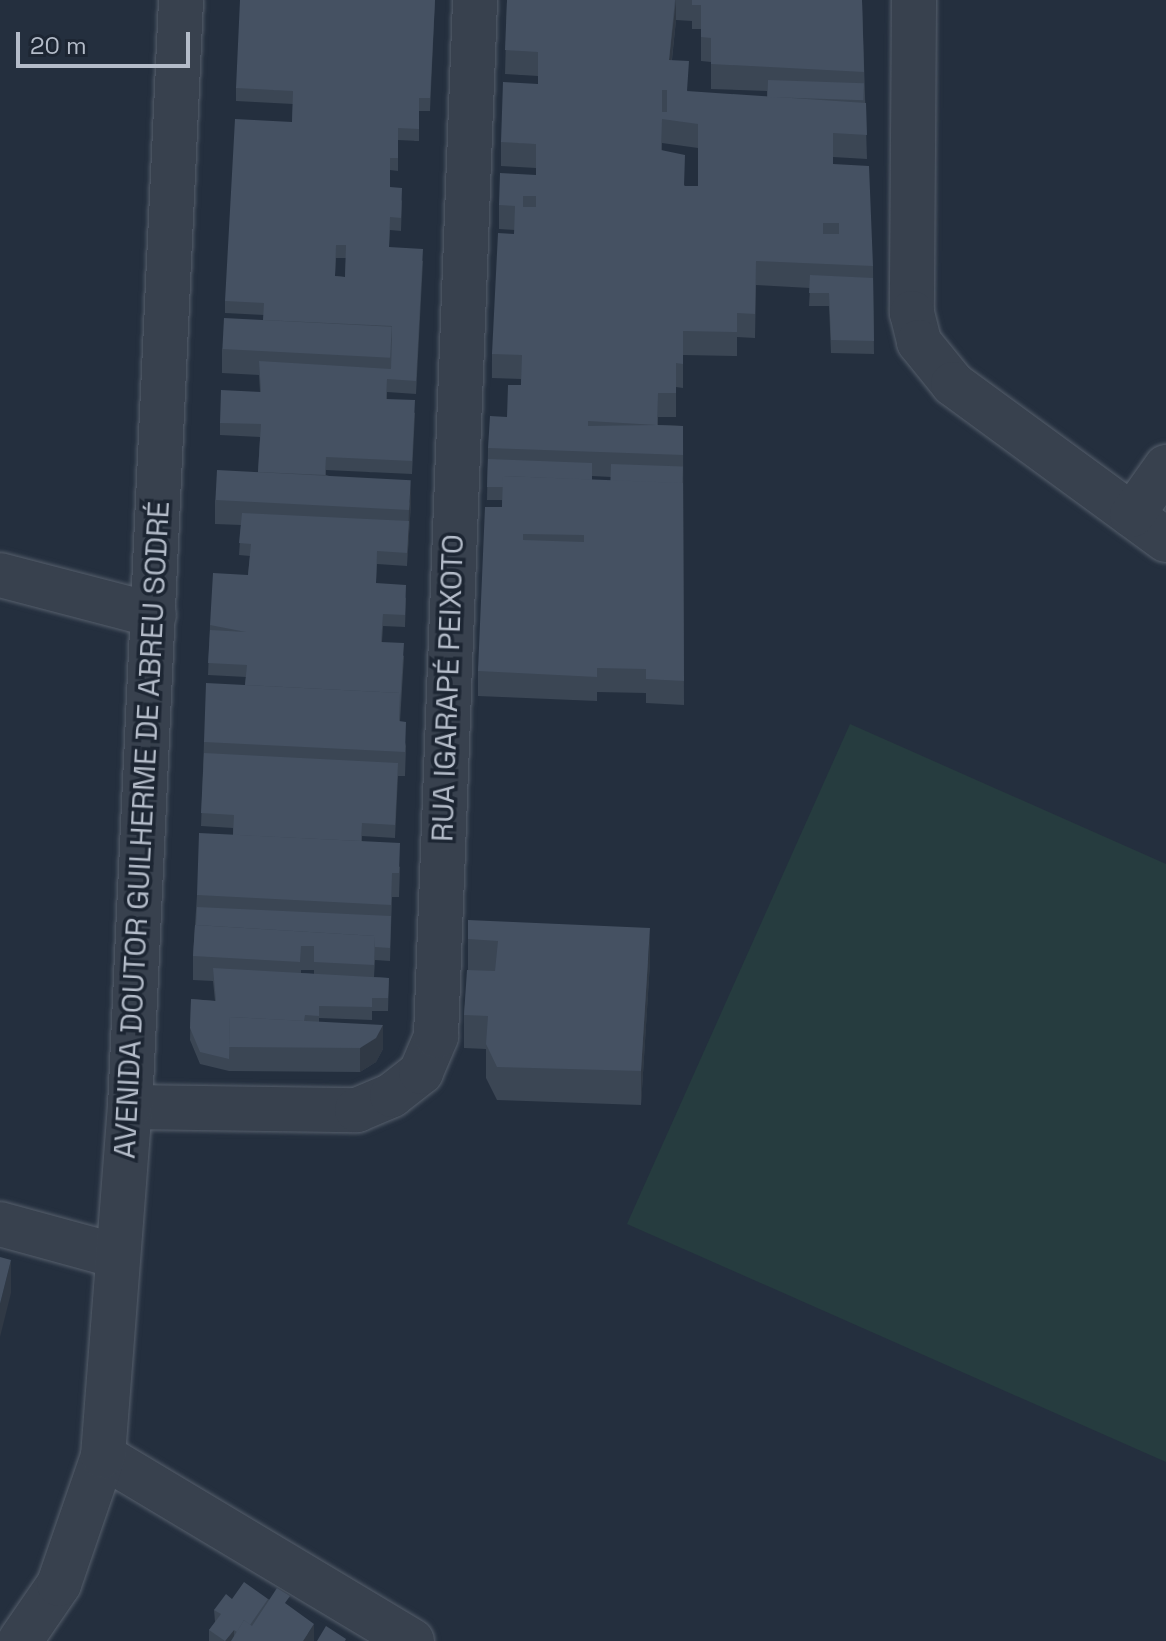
<!DOCTYPE html>
<meta charset="utf-8">
<style>
body{margin:0}
#map{position:relative;width:1166px;height:1641px;overflow:hidden;background:#242f3e;font-family:"Space Grotesk",sans-serif}
div>[style]{position:absolute}
.green>*{inset:0;background:#263c3f}
.roads{filter:drop-shadow(0 0 2px #565f6c) drop-shadow(0 0 2px #565f6c)}
.minor>*{height:44px;margin:-22px;padding:0 22px;transform-origin:22px;border-radius:22px;background:#38414e}
.wall>*{inset:0;background:#3b4654}
.shaded-wall>*{inset:0;background:#303945}
.building>*{inset:0;background:#455162;transform-origin:0 0}
span{translate:-50% -50%;white-space:nowrap;text-align:center;line-height:1.15;-webkit-text-stroke:7px #1d2633;paint-order:stroke}
.street-label{font-size:30px;color:#b4bcc9}
.scale{position:absolute;left:16px;top:32px;width:174px;height:36px;box-sizing:border-box;border:4px solid #b4bcc9;border-top:0;padding-left:10px;font-size:24px;line-height:28px;white-space:nowrap;color:#b4bcc9;-webkit-text-stroke:6px #1d2633;paint-order:stroke}
</style>
<div id="map">
<div class="green">
<i style="clip-path:polygon(850px 724px,1166px 864px,1166px 1462px,627px 1224px)"></i>
</div>
<div class="roads">
<div class="minor">
<i style="left:914px;top:0;width:313px;rotate:90.4deg"></i>
<i style="left:912px;top:313px;width:30px;rotate:76deg"></i>
<i style="left:919px;top:342px;width:54px;rotate:51deg"></i>
<i style="left:953px;top:384px;width:264px;rotate:36.2deg"></i>
<i style="left:1132px;top:515px;width:59px;rotate:-54.7deg"></i>
<i style="left:0;top:575px;width:159px;rotate:14.6deg"></i>
<i style="left:130px;top:1107px;width:227px;rotate:0.8deg"></i>
<i style="left:357px;top:1110px;width:38px;rotate:-23deg"></i>
<i style="left:392px;top:1095px;width:37px;rotate:-38deg"></i>
<i style="left:421px;top:1072px;width:39px;rotate:-67deg"></i>
<i style="left:436px;top:1036px;width:1037px;rotate:-87.84deg"></i>
<i style="left:0;top:1224px;width:121px;rotate:15.3deg"></i>
<i style="left:103px;top:1456px;width:360px;rotate:30.9deg"></i>
<i style="left:20px;top:1641px;width:69px;rotate:-55.6deg"></i>
<i style="left:59px;top:1584px;width:135px;rotate:-71deg"></i>
<i style="left:103px;top:1456px;width:350px;rotate:-85.6deg"></i>
<i style="left:130px;top:1107px;width:1108px;rotate:-87.36deg"></i>
</div>
</div>
<div class="wall">
<i style="clip-path:polygon(evenodd,435px 0,430px 111px,419px 111px,419px 141px,398px 140px,398px 171px,390px 170px,390px 187px,402px 201px,401px 231px,390px 230px,389px 247px,423px 261px,416px 394px,387px 392px,387px 399px,415px 413px,412px 474px,326px 470px,326px 475px,411px 503px,407px 566px,377px 564px,376px 583px,406px 598px,405px 627px,383px 626px,382px 642px,404px 656px,400px 722px,406px 746px,405px 776px,398px 776px,395px 838px,362px 836px,362px 841px,400px 867px,399px 897px,392px 897px,390px 961px,375px 960px,374px 977px,389px 978px,388px 1011px,372px 1011px,372px 1020px,319px 1018px,319px 1022px,383px 1049px,376px 1062px,360px 1072px,229px 1071px,200px 1064px,190px 1040px,191px 999px,215px 1001px,213px 981px,193px 980px,193px 956px,197px 895px,233px 835px,233px 828px,201px 826px,204px 742px,245px 685px,246px 677px,208px 675px,210px 625px,248px 575px,250px 556px,239px 555px,241px 525px,215px 524px,215px 500px,258px 472px,260px 437px,220px 435px,220px 423px,260px 392px,259px 375px,222px 373px,222px 349px,263px 320px,264px 315px,225px 313px,225px 301px,292px 122px,293px 104px,236px 101px,236px 88px,435px 0,336px 258px,346px 258px,345px 277px,335px 276px,336px 258px,435px 0,301px 970px,314px 970px,314px 974px,301px 973px,301px 970px)"></i>
<i style="clip-path:polygon(evenodd,507px 0,862px 0,867px 159px,833px 157px,833px 164px,873px 266px,874px 354px,831px 353px,829px 306px,809px 306px,810px 288px,756px 285px,755px 338px,737px 337px,737px 356px,683px 355px,683px 388px,676px 387px,676px 417px,658px 417px,658px 425px,683px 426px,684px 705px,646px 703px,646px 693px,597px 692px,597px 701px,478px 696px,478px 671px,502px 507px,502px 500px,487px 500px,488px 448px,507px 417px,521px 385px,521px 379px,492px 378px,492px 354px,514px 234px,515px 230px,499px 229px,499px 205px,536px 175px,536px 168px,501px 166px,501px 142px,538px 84px,538px 76px,505px 74px,507px 0,676px 20px,692px 21px,692px 29px,701px 29px,701px 61px,711px 62px,711px 89px,767px 91px,767px 97px,688px 92px,672px 60px,676px 20px,507px 0,662px 143px,698px 148px,698px 186px,685px 186px,662px 150px,662px 143px,507px 0,592px 476px,611px 477px,611px 481px,592px 480px,592px 476px)"></i>
<i style="clip-path:polygon(468px 920px,650px 962px,641px 1105px,497px 1100px,486px 1078px,486px 1049px,464px 1048px,464px 1015px,468px 970px)"></i>
<i style="clip-path:polygon(232px 1599px,268px 1599px,290px 1607px,314px 1641px,209px 1641px,209px 1630px,215px 1622px,214px 1610px)"></i>
</div>
<div class="shaded-wall">
<i style="clip-path:polygon(676px 0,676px 20px,669px 84px,669px 60px)"></i>
<i style="clip-path:polygon(411px 479px,411px 503px,407px 566px,409px 510px)"></i>
<i style="clip-path:polygon(650px 928px,650px 962px,641px 1105px,641px 1071px)"></i>
<i style="clip-path:polygon(383px 1025px,383px 1049px,376px 1062px,360px 1072px,360px 1048px)"></i>
<i style="clip-path:polygon(11px 1260px,11px 1293px,0 1337px,0 1304px)"></i>
<i style="clip-path:polygon(314px 1624px,314px 1641px,303px 1641px)"></i>
<i style="clip-path:polygon(234px 1630px,234px 1641px,225px 1641px)"></i>
</div>
<div class="building">
<i style="clip-path:polygon(evenodd,240px 0,435px 0,430px 98px,419px 98px,419px 129px,398px 128px,398px 158px,390px 158px,390px 187px,402px 188px,401px 218px,390px 217px,389px 247px,423px 249px,416px 381px,387px 379px,386px 399px,415px 400px,412px 461px,326px 457px,325px 475px,258px 472px,261px 424px,220px 423px,221px 390px,261px 392px,259px 361px,391px 369px,392px 337px,392px 326px,263px 320px,264px 303px,225px 301px,235px 119px,292px 122px,293px 91px,236px 88px,240px 0,336px 245px,346px 245px,345px 277px,335px 276px,336px 245px)"></i>
<i style="clip-path:polygon(evenodd,507px 0,675px 0,669px 60px,689px 61px,687px 91px,866px 103px,867px 135px,833px 133px,833px 164px,869px 166px,873px 266px,756px 261px,755px 314px,737px 313px,737px 332px,683px 331px,683px 364px,676px 363px,676px 393px,658px 393px,657px 425px,683px 426px,683px 455px,488px 448px,490px 416px,507px 417px,508px 385px,521px 385px,522px 355px,492px 354px,498px 233px,514px 234px,515px 206px,499px 205px,500px 173px,536px 175px,536px 144px,501px 142px,503px 82px,538px 84px,538px 52px,505px 50px,507px 0,662px 90px,667px 90px,667px 112px,662px 112px,662px 90px,507px 0,662px 119px,698px 124px,698px 186px,684px 186px,685px 155px,661px 150px,662px 119px,507px 0,523px 196px,536px 196px,536px 207px,523px 207px,523px 196px,507px 0,823px 223px,839px 223px,839px 234px,823px 234px,823px 223px,507px 0,588px 421px,657px 425px,588px 426px,588px 421px)"></i>
<i style="clip-path:polygon(692px 0,862px 0,864px 72px,711px 64px,711px 38px,701px 37px,701px 5px,692px 5px)"></i>
<i style="left:768px;top:80px;width:96px;height:17px;rotate:2deg"></i>
<i style="clip-path:polygon(810px 275px,873px 278px,874px 341px,831px 340px,829px 293px,809px 293px)"></i>
<i style="left:224px;top:318px;width:168px;height:31px;rotate:3deg"></i>
<i style="clip-path:polygon(488px 459px,592px 463px,592px 480px,503px 476px,503px 487px,487px 487px)"></i>
<i style="left:611px;top:464px;width:72px;height:17px;rotate:2deg"></i>
<i style="left:217px;top:470px;width:194px;height:30px;rotate:3deg"></i>
<i style="clip-path:polygon(evenodd,503px 476px,683px 483px,684px 681px,646px 679px,646px 669px,597px 668px,597px 677px,478px 671px,485px 507px,502px 507px,503px 476px,523px 534px,584px 535px,584px 542px,523px 540px,523px 534px)"></i>
<i style="clip-path:polygon(242px 513px,409px 521px,407px 553px,377px 551px,376px 583px,406px 585px,405px 615px,383px 614px,381px 642px,404px 643px,400px 704px,400px 693px,245px 685px,247px 665px,208px 663px,210px 630px,246px 632px,210px 625px,213px 573px,248px 575px,251px 544px,239px 543px)"></i>
<i style="clip-path:polygon(206px 683px,400px 693px,399px 721px,406px 722px,405px 752px,204px 742px)"></i>
<i style="clip-path:polygon(204px 753px,398px 763px,395px 825px,362px 823px,361px 841px,233px 835px,234px 815px,201px 813px)"></i>
<i style="clip-path:polygon(199px 833px,400px 843px,399px 873px,392px 873px,391px 905px,197px 895px)"></i>
<i style="clip-path:polygon(197px 907px,391px 916px,390px 948px,375px 947px,375px 936px,196px 925px)"></i>
<i style="clip-path:polygon(468px 920px,650px 928px,641px 1071px,497px 1067px,486px 1044px,488px 1016px,464px 1015px,467px 970px,495px 971px,498px 941px,468px 939px)"></i>
<i style="clip-path:polygon(195px 925px,375px 936px,374px 965px,314px 962px,314px 946px,301px 946px,300px 962px,193px 956px)"></i>
<i style="clip-path:polygon(213px 968px,389px 978px,388px 998px,372px 998px,372px 1007px,319px 1006px,319px 1016px,305px 1015px,304px 1021px,230px 1017px,229px 1059px,200px 1052px,190px 1028px,191px 999px,216px 1001px)"></i>
<i style="clip-path:polygon(230px 1017px,383px 1025px,376px 1038px,360px 1048px,229px 1047px)"></i>
<i style="clip-path:polygon(0 1257px,11px 1260px,0 1304px)"></i>
<i style="clip-path:polygon(244px 1582px,268px 1599px,250px 1625px,244px 1620px,237px 1632px,234px 1630px,225px 1641px,209px 1630px,221px 1614px,214px 1610px,226px 1594px,232px 1599px)"></i>
<i style="clip-path:polygon(277px 1588px,290px 1596px,285px 1603px,314px 1624px,303px 1641px,231px 1641px,244px 1620px,252px 1626px)"></i>
<i style="clip-path:polygon(326px 1626px,346px 1639px,345px 1641px,317px 1641px)"></i>
</div>
<div class="street-label">
<span style="left:448px;top:688px;rotate:-88deg">RUA IGARAPÉ PEIXOTO</span>
<span style="left:142px;top:830px;rotate:-87deg">AVENIDA DOUTOR GUILHERME DE ABREU SODRÉ</span>
</div>
<div class="scale">20 m</div>
</div>
